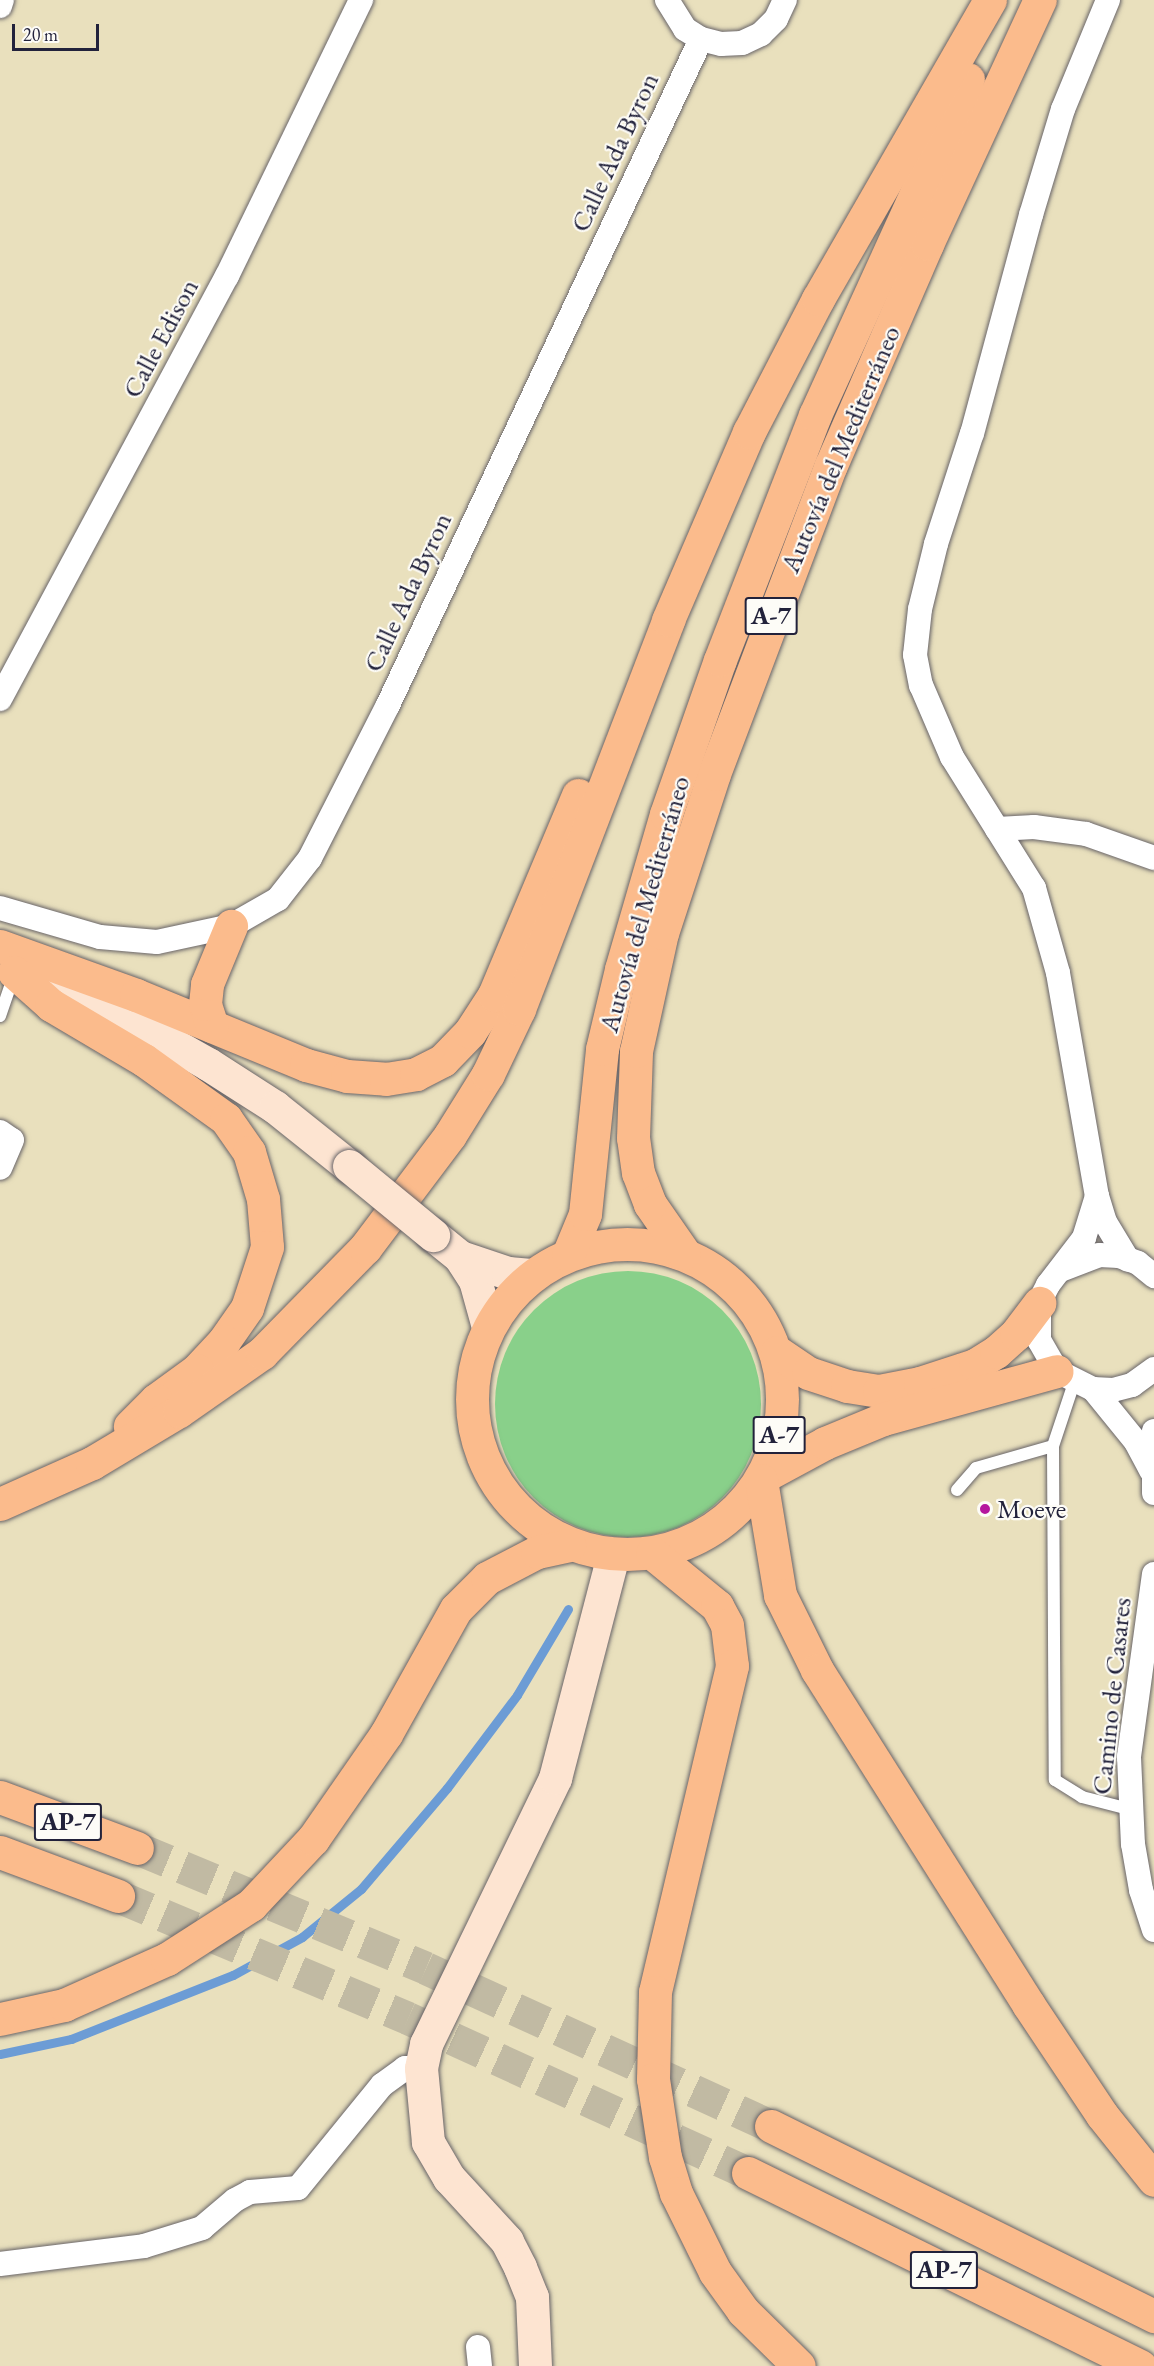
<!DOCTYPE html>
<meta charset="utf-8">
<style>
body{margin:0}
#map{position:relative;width:1154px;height:2366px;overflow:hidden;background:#e9e0bd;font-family:"EB Garamond",serif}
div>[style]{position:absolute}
.green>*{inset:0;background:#89d08a}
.round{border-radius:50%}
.stream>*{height:9px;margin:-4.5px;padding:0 4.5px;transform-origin:4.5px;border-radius:4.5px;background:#6c9cd5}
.highway-tunnel>*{height:33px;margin-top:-16.5px;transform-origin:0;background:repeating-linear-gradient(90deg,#c1baa3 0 33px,transparent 0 49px)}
.roads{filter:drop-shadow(0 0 2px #686468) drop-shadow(0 0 2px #686468)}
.lane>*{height:12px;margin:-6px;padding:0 6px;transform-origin:6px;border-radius:6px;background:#fff}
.street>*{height:24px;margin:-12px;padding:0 12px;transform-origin:12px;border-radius:12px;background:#fff}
.secondary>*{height:33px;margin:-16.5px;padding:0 16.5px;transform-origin:16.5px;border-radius:16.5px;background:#fde4d1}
.highway>*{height:33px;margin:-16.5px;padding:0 16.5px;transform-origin:16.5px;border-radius:16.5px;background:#fbbb8c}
.highway>.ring{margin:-16.5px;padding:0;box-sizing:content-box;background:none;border:33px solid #fbbb8c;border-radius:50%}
.bridges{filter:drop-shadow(0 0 2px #686468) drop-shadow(0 0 2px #686468)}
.secondary-bridge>*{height:33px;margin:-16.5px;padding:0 16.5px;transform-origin:16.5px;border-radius:16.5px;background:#fde4d1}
.dots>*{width:16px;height:16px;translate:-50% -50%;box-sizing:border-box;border:3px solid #fdfcf7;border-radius:50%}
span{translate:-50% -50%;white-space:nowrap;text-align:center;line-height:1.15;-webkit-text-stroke:4.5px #fdfcf7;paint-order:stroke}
.shield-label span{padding:2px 4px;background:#fdfcf7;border:2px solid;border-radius:4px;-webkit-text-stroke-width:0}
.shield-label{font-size:26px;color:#22223b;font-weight:700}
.street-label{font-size:27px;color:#22223b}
.poi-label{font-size:27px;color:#22223b}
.left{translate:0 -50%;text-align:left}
.scale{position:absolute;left:12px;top:24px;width:87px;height:27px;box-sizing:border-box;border:3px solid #22223b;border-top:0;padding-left:8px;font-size:18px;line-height:21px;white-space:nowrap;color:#22223b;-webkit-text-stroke:4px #fdfcf7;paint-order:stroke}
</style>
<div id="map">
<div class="green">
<i class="round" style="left:495px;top:1271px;width:266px;height:266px"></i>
</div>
<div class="stream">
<i style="left:0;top:2054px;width:73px;rotate:-11.9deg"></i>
<i style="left:71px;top:2039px;width:174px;rotate:-21.6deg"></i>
<i style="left:233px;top:1975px;width:79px;rotate:-28.8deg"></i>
<i style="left:302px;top:1937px;width:76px;rotate:-39.1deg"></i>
<i style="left:361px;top:1889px;width:133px;rotate:-49.6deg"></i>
<i style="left:447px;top:1788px;width:116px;rotate:-53deg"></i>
<i style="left:517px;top:1695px;width:100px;rotate:-59.3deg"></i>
</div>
<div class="highway-tunnel">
<i style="left:137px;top:1848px;width:313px;rotate:22.5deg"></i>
<i style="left:426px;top:1968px;width:379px;rotate:24.6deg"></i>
<i style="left:118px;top:1896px;width:315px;rotate:22.8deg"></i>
<i style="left:408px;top:2018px;width:374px;rotate:24.5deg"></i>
</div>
<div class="roads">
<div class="lane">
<i style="left:0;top:1016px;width:43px;rotate:-71.1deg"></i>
<i style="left:1053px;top:1446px;width:334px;rotate:89.7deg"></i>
<i style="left:1055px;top:1780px;width:32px;rotate:32deg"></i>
<i style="left:1082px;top:1797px;width:49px;rotate:14.3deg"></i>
<i style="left:957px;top:1490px;width:29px;rotate:-49deg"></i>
<i style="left:976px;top:1468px;width:80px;rotate:-15.9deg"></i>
<i style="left:1053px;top:1446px;width:66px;rotate:-71.6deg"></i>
</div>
<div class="street">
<i style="left:667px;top:0;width:34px;rotate:58deg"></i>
<i style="left:685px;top:29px;width:19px;rotate:32deg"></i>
<i style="left:701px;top:39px;width:21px;rotate:14deg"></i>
<i style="left:721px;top:44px;width:21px;rotate:-3deg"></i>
<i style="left:742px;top:43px;width:21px;rotate:-25deg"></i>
<i style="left:761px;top:34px;width:21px;rotate:-45deg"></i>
<i style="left:776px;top:19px;width:21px;rotate:-65deg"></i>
<i style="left:1108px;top:0;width:118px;rotate:112.4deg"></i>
<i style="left:1063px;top:109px;width:111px;rotate:106.8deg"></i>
<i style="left:1031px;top:215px;width:226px;rotate:105.1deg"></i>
<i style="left:972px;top:433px;width:117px;rotate:108deg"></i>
<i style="left:936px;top:544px;width:67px;rotate:103.8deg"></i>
<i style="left:920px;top:609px;width:46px;rotate:96.2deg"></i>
<i style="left:915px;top:655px;width:31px;rotate:79deg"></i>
<i style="left:921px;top:685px;width:78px;rotate:66.7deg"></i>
<i style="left:952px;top:757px;width:155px;rotate:58deg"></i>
<i style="left:1034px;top:888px;width:88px;rotate:74.2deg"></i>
<i style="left:1058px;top:973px;width:226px;rotate:80.1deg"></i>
<i style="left:1097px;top:1196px;width:27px;rotate:73deg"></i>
<i style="left:1105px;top:1222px;width:44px;rotate:58.8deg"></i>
<i style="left:0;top:6px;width:6px;rotate:-72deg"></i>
<i style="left:0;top:699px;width:480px;rotate:-61.8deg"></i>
<i style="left:227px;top:276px;width:307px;rotate:-64.1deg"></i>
<i style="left:997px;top:829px;width:37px;rotate:-3deg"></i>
<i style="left:1034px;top:827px;width:52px;rotate:7.7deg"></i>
<i style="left:1086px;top:834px;width:72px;rotate:19.4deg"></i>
<i style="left:0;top:908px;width:104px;rotate:16.2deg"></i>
<i style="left:100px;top:937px;width:57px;rotate:5deg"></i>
<i style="left:157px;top:942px;width:76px;rotate:-12.2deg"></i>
<i style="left:231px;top:926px;width:54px;rotate:-29.9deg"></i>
<i style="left:278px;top:899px;width:52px;rotate:-52deg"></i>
<i style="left:310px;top:858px;width:172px;rotate:-63deg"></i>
<i style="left:388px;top:705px;width:736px;rotate:-64.83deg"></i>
<i style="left:0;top:1132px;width:14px;rotate:34deg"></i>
<i style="left:12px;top:1140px;width:30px;rotate:113deg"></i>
<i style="left:1097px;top:1196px;width:44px;rotate:107.2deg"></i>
<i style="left:1084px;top:1238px;width:59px;rotate:127.5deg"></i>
<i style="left:1048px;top:1285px;width:20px;rotate:117deg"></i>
<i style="left:1039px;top:1303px;width:37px;rotate:90deg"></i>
<i style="left:1039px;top:1340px;width:36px;rotate:60deg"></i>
<i style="left:1057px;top:1371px;width:40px;rotate:26.6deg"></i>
<i style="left:1093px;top:1389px;width:20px;rotate:3deg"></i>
<i style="left:1113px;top:1390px;width:20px;rotate:-15deg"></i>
<i style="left:1132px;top:1385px;width:27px;rotate:-36deg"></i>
<i style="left:1063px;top:1269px;width:39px;rotate:-21deg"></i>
<i style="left:1099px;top:1255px;width:20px;rotate:3deg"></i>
<i style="left:1119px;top:1256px;width:20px;rotate:20deg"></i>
<i style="left:1138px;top:1263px;width:21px;rotate:39deg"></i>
<i style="left:1093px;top:1389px;width:68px;rotate:50.9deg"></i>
<i style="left:1136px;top:1442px;width:32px;rotate:62deg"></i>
<i style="left:1154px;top:1431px;width:62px;rotate:90deg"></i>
<i style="left:1154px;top:1574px;width:185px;rotate:97.8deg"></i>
<i style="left:1129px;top:1757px;width:87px;rotate:87.4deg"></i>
<i style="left:1133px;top:1844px;width:47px;rotate:80.1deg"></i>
<i style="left:1141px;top:1890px;width:42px;rotate:72deg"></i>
<i style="left:0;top:2264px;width:145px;rotate:-7.1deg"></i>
<i style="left:144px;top:2246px;width:61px;rotate:-17.2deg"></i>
<i style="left:202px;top:2228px;width:43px;rotate:-40.3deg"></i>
<i style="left:235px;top:2200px;width:17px;rotate:-28deg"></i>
<i style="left:250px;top:2192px;width:48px;rotate:-4.8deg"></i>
<i style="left:298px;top:2188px;width:133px;rotate:-50.8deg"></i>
<i style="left:382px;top:2085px;width:29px;rotate:-36deg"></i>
<i style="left:405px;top:2068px;width:16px"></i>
<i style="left:478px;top:2347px;width:19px;rotate:84deg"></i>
</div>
<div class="secondary">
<i style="left:26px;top:977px;width:149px;rotate:24.2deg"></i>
<i style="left:162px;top:1038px;width:53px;rotate:29.5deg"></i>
<i style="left:208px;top:1064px;width:80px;rotate:32.7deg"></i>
<i style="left:275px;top:1107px;width:95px;rotate:38.6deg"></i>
<i style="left:433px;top:1235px;width:35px;rotate:39deg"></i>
<i style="left:460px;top:1257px;width:27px;rotate:57deg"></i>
<i style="left:475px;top:1280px;width:49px;rotate:74.5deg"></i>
<i style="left:460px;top:1257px;width:51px;rotate:18.4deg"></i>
<i style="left:508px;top:1273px;width:23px;rotate:5deg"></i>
<i style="left:535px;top:2366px;width:69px;rotate:-92.5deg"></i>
<i style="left:532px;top:2297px;width:32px;rotate:-112deg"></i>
<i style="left:520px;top:2267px;width:29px;rotate:-117deg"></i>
<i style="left:507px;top:2241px;width:86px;rotate:-132.6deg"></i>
<i style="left:449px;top:2178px;width:42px;rotate:-120.3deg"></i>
<i style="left:428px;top:2142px;width:74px;rotate:-95.4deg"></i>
<i style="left:421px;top:2068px;width:25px;rotate:-78deg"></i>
<i style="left:426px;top:2044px;width:296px;rotate:-64.1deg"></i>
<i style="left:555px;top:1778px;width:230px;rotate:-75.4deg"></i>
</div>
<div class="highway">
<i style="left:0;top:946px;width:145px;rotate:19.8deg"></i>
<i style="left:136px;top:995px;width:184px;rotate:22.4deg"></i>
<i style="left:306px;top:1065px;width:42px;rotate:15deg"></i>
<i style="left:347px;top:1076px;width:39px;rotate:4deg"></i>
<i style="left:386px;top:1079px;width:30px;rotate:-9deg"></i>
<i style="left:416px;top:1074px;width:30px;rotate:-27deg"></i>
<i style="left:443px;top:1060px;width:39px;rotate:-46deg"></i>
<i style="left:470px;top:1032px;width:44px;rotate:-57deg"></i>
<i style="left:494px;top:995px;width:217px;rotate:-67.2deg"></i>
<i style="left:14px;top:972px;width:50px;rotate:41.7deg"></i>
<i style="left:51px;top:1005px;width:108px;rotate:30.6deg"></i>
<i style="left:144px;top:1060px;width:101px;rotate:35.7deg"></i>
<i style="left:226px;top:1119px;width:40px;rotate:55.1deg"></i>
<i style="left:249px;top:1152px;width:49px;rotate:73.4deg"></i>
<i style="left:263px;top:1199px;width:48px;rotate:85.2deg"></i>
<i style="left:267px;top:1247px;width:64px;rotate:108.2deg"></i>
<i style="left:247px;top:1308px;width:40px;rotate:124.9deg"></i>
<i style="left:224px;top:1341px;width:40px;rotate:133deg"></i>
<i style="left:197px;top:1370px;width:51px;rotate:143.8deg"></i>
<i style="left:156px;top:1400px;width:37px;rotate:135deg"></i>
<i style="left:212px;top:1026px;width:23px;rotate:-108deg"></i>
<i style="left:205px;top:1004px;width:20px;rotate:-84deg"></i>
<i style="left:207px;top:984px;width:63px;rotate:-67.5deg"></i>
<i class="ring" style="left:472px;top:1244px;width:277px;height:277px"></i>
<i style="left:684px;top:1253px;width:60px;rotate:-124.8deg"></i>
<i style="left:650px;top:1204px;width:33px;rotate:-111deg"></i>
<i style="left:638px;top:1173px;width:35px;rotate:-98deg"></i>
<i style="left:633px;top:1138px;width:87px;rotate:-88deg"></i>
<i style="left:636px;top:1051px;width:121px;rotate:-77.6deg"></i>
<i style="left:662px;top:933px;width:167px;rotate:-71.9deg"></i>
<i style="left:714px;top:774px;width:330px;rotate:-69.3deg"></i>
<i style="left:831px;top:465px;width:241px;rotate:-66.5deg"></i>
<i style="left:927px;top:244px;width:269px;rotate:-65.2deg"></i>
<i style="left:568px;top:1255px;width:44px;rotate:-67.5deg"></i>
<i style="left:585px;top:1214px;width:166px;rotate:-84.1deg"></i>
<i style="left:602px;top:1049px;width:82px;rotate:-76.6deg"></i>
<i style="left:621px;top:969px;width:161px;rotate:-73.8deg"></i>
<i style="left:666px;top:814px;width:163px;rotate:-70.7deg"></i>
<i style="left:720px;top:660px;width:263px;rotate:-68.8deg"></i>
<i style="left:815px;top:415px;width:369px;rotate:-65.5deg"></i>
<i style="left:777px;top:1352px;width:37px;rotate:34deg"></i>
<i style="left:808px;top:1373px;width:41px;rotate:18.4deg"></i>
<i style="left:847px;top:1386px;width:32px;rotate:9deg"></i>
<i style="left:879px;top:1391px;width:42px;rotate:-11deg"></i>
<i style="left:920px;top:1383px;width:58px;rotate:-18.1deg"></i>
<i style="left:975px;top:1365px;width:25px;rotate:-32deg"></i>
<i style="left:996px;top:1352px;width:27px;rotate:-42deg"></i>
<i style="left:1016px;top:1334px;width:39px;rotate:-53deg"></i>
<i style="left:764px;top:1476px;width:69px;rotate:-28.4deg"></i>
<i style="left:825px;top:1443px;width:63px;rotate:-22.5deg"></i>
<i style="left:883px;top:1419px;width:180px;rotate:-15.4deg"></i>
<i style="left:761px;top:1480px;width:117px;rotate:80.6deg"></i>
<i style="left:780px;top:1595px;width:84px;rotate:63.7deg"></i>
<i style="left:817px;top:1670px;width:395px;rotate:57.7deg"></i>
<i style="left:1028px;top:2004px;width:133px;rotate:56.3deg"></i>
<i style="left:1102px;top:2115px;width:83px;rotate:51.3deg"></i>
<i style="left:0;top:1504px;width:101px;rotate:-24deg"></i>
<i style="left:92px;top:1463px;width:101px;rotate:-30.9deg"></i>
<i style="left:179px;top:1411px;width:101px;rotate:-34.9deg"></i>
<i style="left:262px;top:1353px;width:147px;rotate:-45.6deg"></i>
<i style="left:365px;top:1248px;width:141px;rotate:-53deg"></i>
<i style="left:450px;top:1135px;width:72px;rotate:-58.1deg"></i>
<i style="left:488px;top:1074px;width:72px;rotate:-64.5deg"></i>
<i style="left:519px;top:1009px;width:417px;rotate:-69deg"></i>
<i style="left:668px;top:620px;width:205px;rotate:-66.7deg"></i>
<i style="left:749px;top:432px;width:150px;rotate:-62.6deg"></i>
<i style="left:818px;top:299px;width:345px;rotate:-60.1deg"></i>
<i style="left:652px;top:1553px;width:84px;rotate:39.2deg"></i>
<i style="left:717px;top:1606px;width:21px;rotate:62deg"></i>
<i style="left:727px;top:1625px;width:41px;rotate:83deg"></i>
<i style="left:732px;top:1666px;width:335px;rotate:103.3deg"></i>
<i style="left:655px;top:1992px;width:87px;rotate:91.3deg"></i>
<i style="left:653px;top:2079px;width:79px;rotate:81.3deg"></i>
<i style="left:665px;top:2157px;width:38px;rotate:73deg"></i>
<i style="left:676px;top:2193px;width:88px;rotate:63.7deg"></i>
<i style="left:715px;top:2272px;width:48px;rotate:54.3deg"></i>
<i style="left:743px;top:2311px;width:78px;rotate:44.5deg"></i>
<i style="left:0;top:1797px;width:146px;rotate:20.4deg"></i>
<i style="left:0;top:1852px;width:126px;rotate:20.4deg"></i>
<i style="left:0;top:2019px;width:66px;rotate:-12.3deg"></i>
<i style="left:64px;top:2005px;width:113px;rotate:-24.1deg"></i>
<i style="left:167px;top:1959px;width:100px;rotate:-32.7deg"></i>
<i style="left:251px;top:1905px;width:91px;rotate:-46.8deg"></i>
<i style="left:313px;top:1839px;width:128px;rotate:-55.2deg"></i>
<i style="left:386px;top:1734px;width:143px;rotate:-60.8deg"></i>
<i style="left:456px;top:1609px;width:44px;rotate:-45deg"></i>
<i style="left:487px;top:1578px;width:56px;rotate:-27.5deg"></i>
<i style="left:537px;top:1552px;width:33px;rotate:-12deg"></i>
<i style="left:771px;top:2126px;width:428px;rotate:26.4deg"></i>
<i style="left:748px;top:2173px;width:437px;rotate:26.2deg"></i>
</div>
</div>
<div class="bridges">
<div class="secondary-bridge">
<i style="left:349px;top:1166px;width:109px;rotate:39.4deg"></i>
</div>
</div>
<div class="dots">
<i style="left:985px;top:1509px;background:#b5179e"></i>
</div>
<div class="shield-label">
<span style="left:771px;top:616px">A-7</span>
<span style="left:779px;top:1435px">A-7</span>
<span style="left:68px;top:1822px">AP-7</span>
<span style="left:944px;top:2270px">AP-7</span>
</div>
<div class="street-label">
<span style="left:614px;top:152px;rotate:-65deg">Calle Ada Byron</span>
<span style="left:160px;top:338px;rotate:-62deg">Calle Edison</span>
<span style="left:840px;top:449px;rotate:-67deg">Autovía del Mediterráneo</span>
<span style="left:407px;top:592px;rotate:-65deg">Calle Ada Byron</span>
<span style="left:644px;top:904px;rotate:-74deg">Autovía del Mediterráneo</span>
<span style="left:1111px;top:1696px;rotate:-84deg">Camino de Casares</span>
</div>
<div class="poi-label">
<span class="left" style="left:997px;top:1509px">Moeve</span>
</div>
<div class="scale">20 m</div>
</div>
